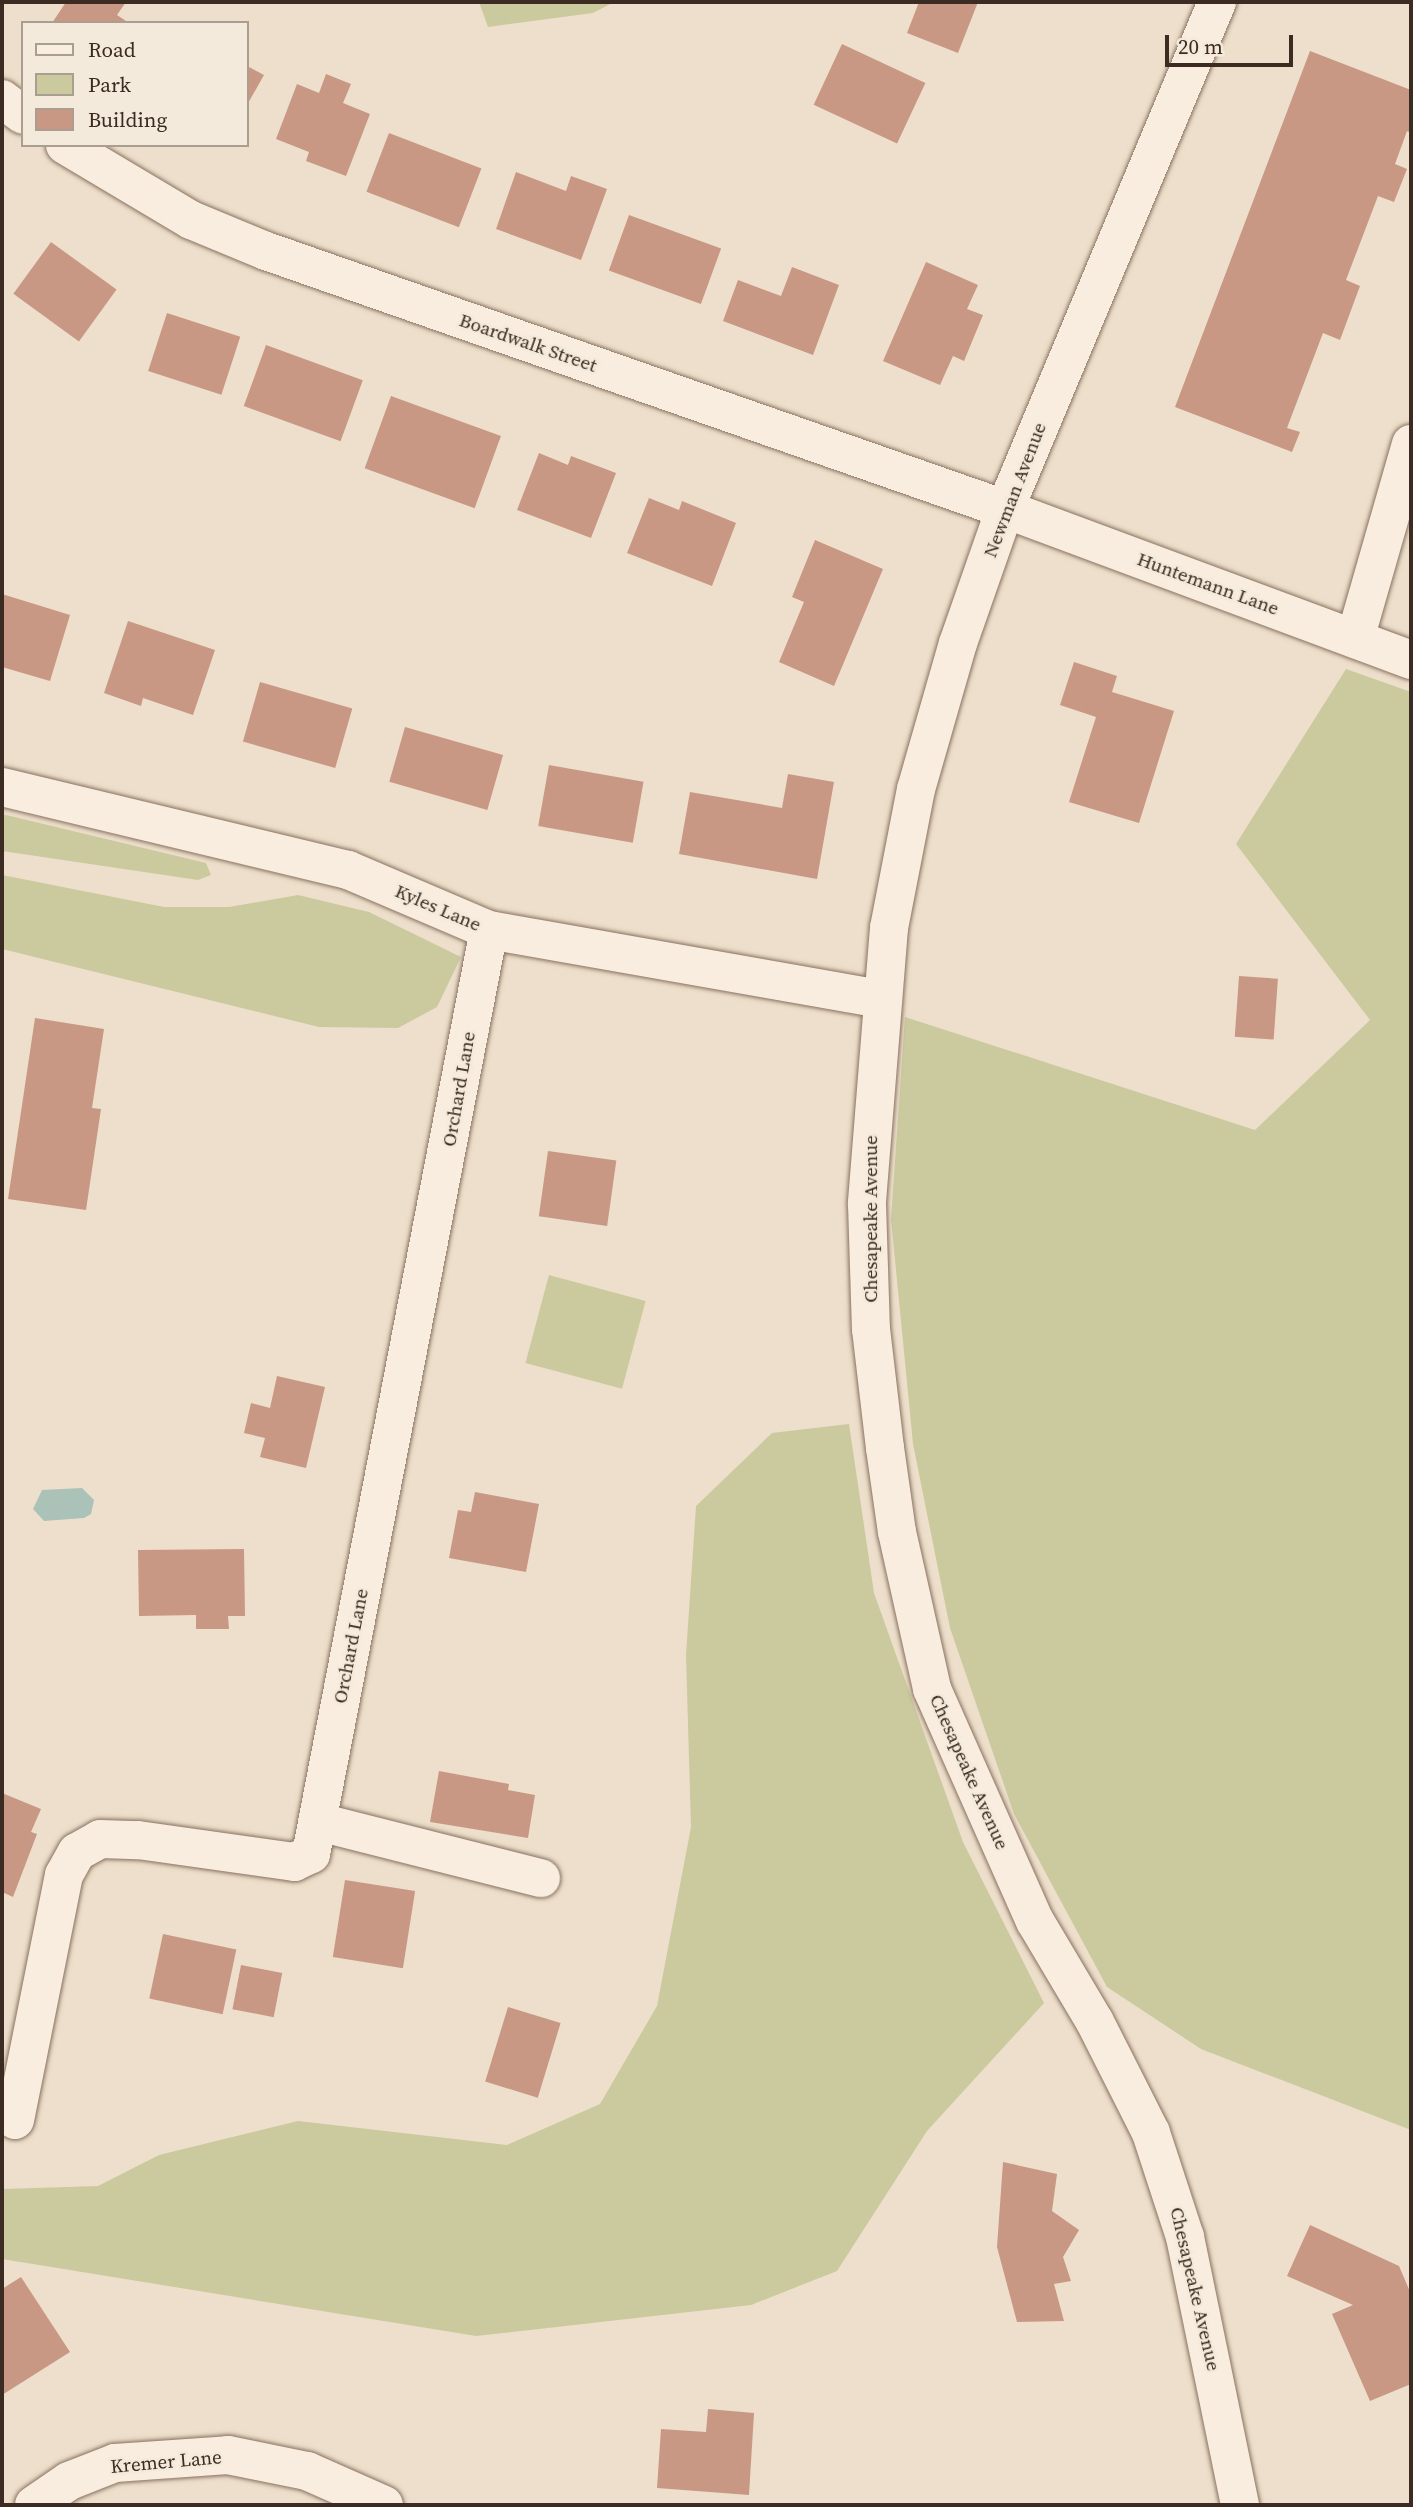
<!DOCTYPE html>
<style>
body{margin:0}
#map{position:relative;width:1413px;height:2507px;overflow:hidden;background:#eddfcb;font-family:"Source Serif 4",serif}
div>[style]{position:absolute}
.green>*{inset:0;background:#cbca9f;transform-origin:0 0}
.water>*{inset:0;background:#abc2b8}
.building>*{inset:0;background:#c89884;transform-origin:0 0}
.roads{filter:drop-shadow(0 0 2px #897160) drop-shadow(0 0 2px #897160)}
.minor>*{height:38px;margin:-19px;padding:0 19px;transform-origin:19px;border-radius:19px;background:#f8edde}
span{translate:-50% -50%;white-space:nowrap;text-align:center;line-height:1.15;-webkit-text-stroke:5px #f4eadb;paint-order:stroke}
.street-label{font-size:19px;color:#3b2b22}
.frame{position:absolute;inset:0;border:4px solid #3b2b22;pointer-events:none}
.legend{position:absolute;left:21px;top:21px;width:228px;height:126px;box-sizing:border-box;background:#f4eadb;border:2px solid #aa9e91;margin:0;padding:9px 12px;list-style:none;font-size:21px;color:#3b2b22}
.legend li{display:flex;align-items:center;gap:14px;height:35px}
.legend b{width:35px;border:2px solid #aa9e91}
.scale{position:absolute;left:1165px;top:35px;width:128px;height:32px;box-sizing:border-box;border:4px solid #3b2b22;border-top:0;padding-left:9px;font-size:21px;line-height:24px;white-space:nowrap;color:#3b2b22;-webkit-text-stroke:5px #f4eadb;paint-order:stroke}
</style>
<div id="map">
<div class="green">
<i style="clip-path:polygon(479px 2px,614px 2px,593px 13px,488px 27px)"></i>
<i style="clip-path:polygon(1346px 669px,1411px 692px,1411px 2130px,1201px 2049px,1107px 1987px,1014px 1814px,950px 1628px,913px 1444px,891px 1219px,905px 1017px,1255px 1130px,1370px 1020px,1236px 844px)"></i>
<i style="clip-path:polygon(2px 814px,206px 863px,211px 875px,198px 880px,2px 851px)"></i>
<i style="clip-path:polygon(2px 875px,164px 907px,229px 907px,298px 895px,369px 912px,461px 957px,437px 1007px,398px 1028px,319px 1027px,2px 949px)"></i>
<i style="left:549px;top:1275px;width:100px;height:91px;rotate:15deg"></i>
<i style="clip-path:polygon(849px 1424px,874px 1593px,963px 1842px,1044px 2003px,927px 2131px,837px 2271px,751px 2305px,476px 2336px,2px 2259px,2px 2189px,98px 2186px,159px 2155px,298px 2121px,507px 2145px,600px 2104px,657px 2006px,691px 1827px,686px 1655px,696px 1506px,772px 1433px)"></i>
</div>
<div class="water">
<i style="clip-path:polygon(82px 1488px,94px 1500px,91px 1514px,84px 1518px,44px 1521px,33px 1509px,42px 1490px)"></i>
</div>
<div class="building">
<i style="clip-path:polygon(66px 2px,126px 2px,117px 15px,129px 23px,52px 23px)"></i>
<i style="clip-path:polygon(919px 2px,978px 2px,958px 53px,907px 33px)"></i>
<i style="left:842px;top:44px;width:92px;height:67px;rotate:25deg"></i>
<i style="clip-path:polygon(1310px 51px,1411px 90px,1411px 133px,1407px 131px,1395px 164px,1407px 169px,1394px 202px,1378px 196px,1346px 280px,1360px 286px,1340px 340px,1323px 333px,1287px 428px,1300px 432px,1292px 452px,1175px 407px)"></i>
<i style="clip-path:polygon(247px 66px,264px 75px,247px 105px)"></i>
<i style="clip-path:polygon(326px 74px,351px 84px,343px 103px,370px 114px,346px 176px,306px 161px,309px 152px,276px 139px,297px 84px,319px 93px)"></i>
<i style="left:389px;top:133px;width:99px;height:63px;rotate:21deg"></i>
<i style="clip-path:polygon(516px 172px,566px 191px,571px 176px,607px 189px,581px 260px,496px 229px)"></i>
<i style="left:629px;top:215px;width:98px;height:59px;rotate:20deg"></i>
<i style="left:51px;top:242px;width:81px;height:64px;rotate:36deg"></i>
<i style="clip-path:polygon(926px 262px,978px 285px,967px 309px,983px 315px,964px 361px,953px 356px,940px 385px,883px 361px)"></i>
<i style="clip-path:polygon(792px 267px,839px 285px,813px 355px,723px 321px,738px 280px,781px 296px)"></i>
<i style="left:167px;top:313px;width:77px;height:61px;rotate:18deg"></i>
<i style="left:266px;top:345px;width:103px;height:65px;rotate:20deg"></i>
<i style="left:391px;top:396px;width:117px;height:77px;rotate:20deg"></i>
<i style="clip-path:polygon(539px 453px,568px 465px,571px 456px,616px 473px,591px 538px,517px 510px)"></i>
<i style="clip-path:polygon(649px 498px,679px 510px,682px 501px,736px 523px,712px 586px,627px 553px)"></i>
<i style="clip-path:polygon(815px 540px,883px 569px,834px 686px,779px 662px,804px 602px,792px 597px)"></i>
<i style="clip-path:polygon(2px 594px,70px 615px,50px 681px,2px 667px)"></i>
<i style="clip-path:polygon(128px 621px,215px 650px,193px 715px,143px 698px,141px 706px,104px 693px)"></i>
<i style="clip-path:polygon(1074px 662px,1117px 676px,1112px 692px,1174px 711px,1139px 823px,1069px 802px,1096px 717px,1060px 705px)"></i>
<i style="left:260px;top:682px;width:96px;height:62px;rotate:16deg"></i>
<i style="left:405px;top:727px;width:102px;height:57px;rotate:16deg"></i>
<i style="left:549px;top:765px;width:96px;height:62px;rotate:10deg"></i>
<i style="clip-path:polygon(788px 774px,834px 782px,817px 879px,679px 854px,690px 792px,782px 808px)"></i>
<i style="left:1239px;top:976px;width:39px;height:61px;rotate:4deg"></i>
<i style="clip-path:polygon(35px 1018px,104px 1029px,92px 1108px,101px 1109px,86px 1210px,8px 1199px)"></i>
<i style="left:548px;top:1151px;width:69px;height:66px;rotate:8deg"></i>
<i style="clip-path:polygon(277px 1376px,325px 1387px,306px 1468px,260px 1457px,265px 1438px,244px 1433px,251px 1403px,270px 1408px)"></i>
<i style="clip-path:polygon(475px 1492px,539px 1504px,526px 1572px,449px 1558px,458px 1510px,471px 1512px)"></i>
<i style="clip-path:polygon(244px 1549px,245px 1616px,228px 1616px,229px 1629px,196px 1629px,196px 1615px,139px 1616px,138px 1550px)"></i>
<i style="clip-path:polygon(439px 1771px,509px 1784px,508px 1790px,535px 1795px,528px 1838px,430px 1822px)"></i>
<i style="clip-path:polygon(2px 1793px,41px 1809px,31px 1832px,37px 1834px,13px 1897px,2px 1892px)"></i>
<i style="left:345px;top:1880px;width:71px;height:78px;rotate:9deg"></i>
<i style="left:163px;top:1934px;width:75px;height:66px;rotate:12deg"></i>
<i style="left:241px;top:1965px;width:42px;height:45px;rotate:11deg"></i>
<i style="left:508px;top:2007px;width:55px;height:78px;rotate:17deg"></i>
<i style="clip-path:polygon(1003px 2162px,1057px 2174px,1052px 2211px,1079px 2230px,1063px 2257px,1071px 2281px,1054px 2284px,1064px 2321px,1017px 2322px,997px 2247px)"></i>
<i style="clip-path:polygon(1310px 2225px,1399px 2266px,1411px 2294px,1411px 2384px,1370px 2401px,1332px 2314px,1353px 2305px,1287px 2276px)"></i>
<i style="clip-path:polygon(21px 2277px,70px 2352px,2px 2395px,2px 2289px)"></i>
<i style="clip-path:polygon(708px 2409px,754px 2413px,749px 2495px,657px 2488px,661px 2429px,706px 2432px)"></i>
</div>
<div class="roads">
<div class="minor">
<i style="left:1217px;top:2px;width:550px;rotate:112.69deg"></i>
<i style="left:1005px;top:509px;width:142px;rotate:109.3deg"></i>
<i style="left:958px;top:643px;width:152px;rotate:106deg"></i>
<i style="left:916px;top:789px;width:142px;rotate:101deg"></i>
<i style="left:889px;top:928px;width:277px;rotate:94.6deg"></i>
<i style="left:867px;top:1204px;width:125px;rotate:88.2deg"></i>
<i style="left:871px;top:1329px;width:120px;rotate:83.3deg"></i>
<i style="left:885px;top:1448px;width:85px;rotate:81.9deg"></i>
<i style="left:897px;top:1532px;width:161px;rotate:77.4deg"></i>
<i style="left:932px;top:1689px;width:254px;rotate:66.1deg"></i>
<i style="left:1035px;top:1921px;width:117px;rotate:59.3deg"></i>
<i style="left:1095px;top:2022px;width:124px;rotate:63.2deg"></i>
<i style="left:1151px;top:2133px;width:109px;rotate:71.9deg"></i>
<i style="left:1185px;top:2237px;width:274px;rotate:78.4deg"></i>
<i style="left:2px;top:99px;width:26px;rotate:37deg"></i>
<i style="left:65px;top:145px;width:147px;rotate:30.8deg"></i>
<i style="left:191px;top:220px;width:81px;rotate:22.5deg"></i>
<i style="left:266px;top:251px;width:783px;rotate:19.25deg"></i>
<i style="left:1005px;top:509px;width:433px;rotate:20.4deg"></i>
<i style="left:1355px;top:639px;width:203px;rotate:-74deg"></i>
<i style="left:2px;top:787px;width:356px;rotate:13.5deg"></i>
<i style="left:348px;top:870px;width:153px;rotate:23.1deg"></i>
<i style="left:489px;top:930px;width:398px;rotate:10deg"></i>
<i style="left:319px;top:1822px;width:229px;rotate:14.2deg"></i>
<i style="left:15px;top:2120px;width:250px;rotate:-78.7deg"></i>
<i style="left:64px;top:1875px;width:26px;rotate:-61deg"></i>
<i style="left:77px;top:1852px;width:26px;rotate:-29deg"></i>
<i style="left:100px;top:1839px;width:38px;rotate:2deg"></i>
<i style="left:138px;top:1840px;width:158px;rotate:8deg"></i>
<i style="left:294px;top:1862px;width:19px;rotate:-25deg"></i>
<i style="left:311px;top:1854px;width:941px;rotate:-79.1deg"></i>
<i style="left:34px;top:2505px;width:42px;rotate:-34.4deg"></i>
<i style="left:69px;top:2481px;width:49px;rotate:-21.4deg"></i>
<i style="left:115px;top:2463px;width:113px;rotate:-4deg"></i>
<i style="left:228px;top:2455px;width:81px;rotate:11.4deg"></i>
<i style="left:307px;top:2471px;width:84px;rotate:23.8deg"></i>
</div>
</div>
<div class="street-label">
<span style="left:528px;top:343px;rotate:19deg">Boardwalk Street</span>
<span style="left:1015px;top:490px;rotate:-69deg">Newman Avenue</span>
<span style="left:1208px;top:584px;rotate:20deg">Huntemann Lane</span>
<span style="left:438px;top:908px;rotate:23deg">Kyles Lane</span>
<span style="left:459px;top:1089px;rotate:-80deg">Orchard Lane</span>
<span style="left:871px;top:1219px;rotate:-90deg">Chesapeake Avenue</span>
<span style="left:351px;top:1646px;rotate:-79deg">Orchard Lane</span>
<span style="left:969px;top:1772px;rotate:66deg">Chesapeake Avenue</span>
<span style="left:1195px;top:2289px;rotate:77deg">Chesapeake Avenue</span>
<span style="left:166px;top:2462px;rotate:-5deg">Kremer Lane</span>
</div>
<div class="frame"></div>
<ul class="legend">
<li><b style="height:9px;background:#f8edde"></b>Road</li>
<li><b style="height:19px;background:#cbca9f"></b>Park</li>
<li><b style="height:19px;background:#c89884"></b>Building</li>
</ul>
<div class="scale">20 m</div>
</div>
